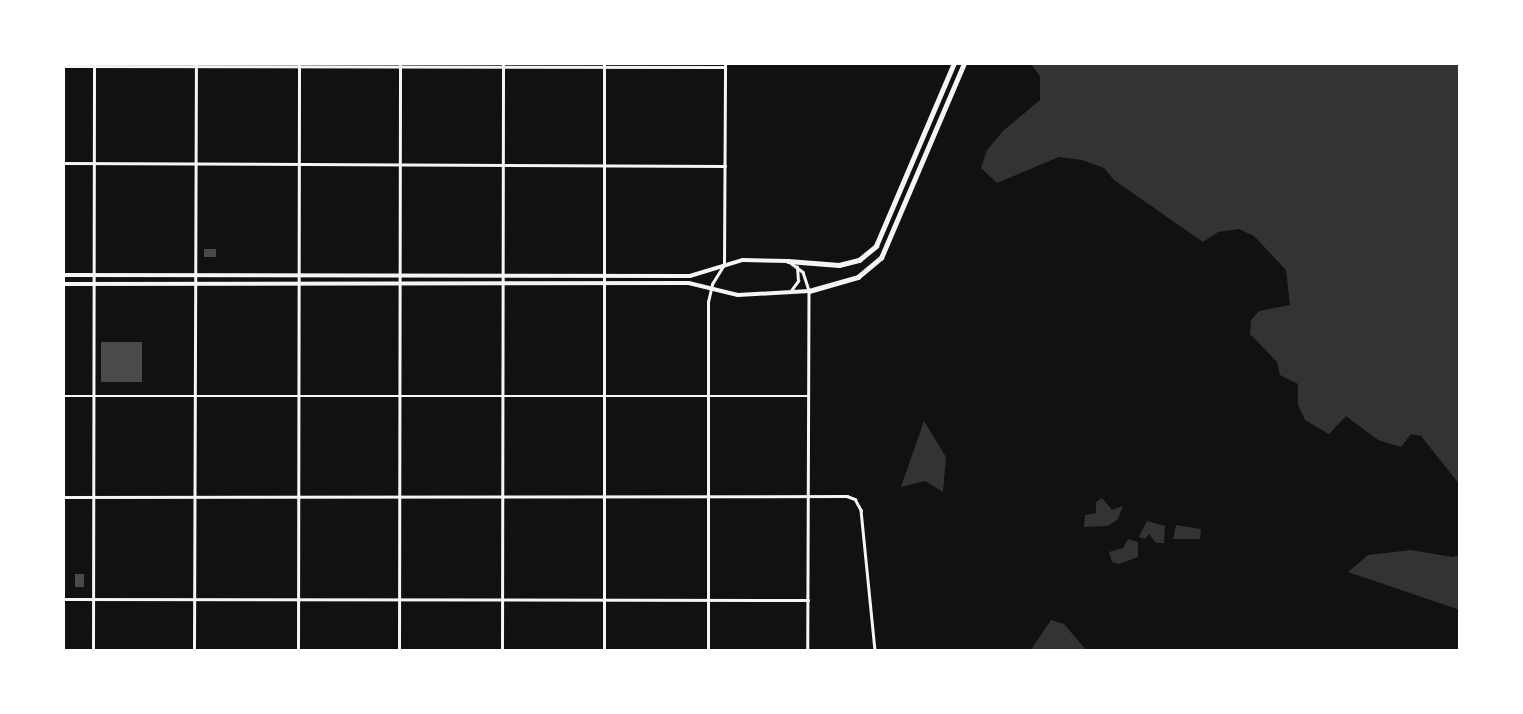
<!DOCTYPE html>
<style>
body{margin:0}
#map{position:relative;width:1523px;height:714px;overflow:hidden;background:#111;font-family:"Sofia Sans Condensed",sans-serif}
div>[style]{position:absolute}
.water>*{inset:0;background:#333}
.building>*{inset:0;background:#4a4a4a;transform-origin:0 0}
.minor>*{height:2.5px;margin:-1.25px;padding:0 1.25px;transform-origin:1.25px;border-radius:1.25px;background:#f5f5f5}
.secondary>*{height:3.5px;margin:-1.75px;padding:0 1.75px;transform-origin:1.75px;border-radius:1.75px;background:#f5f5f5}
.primary>*{height:4.5px;margin:-2.25px;padding:0 2.25px;transform-origin:2.25px;border-radius:2.25px;background:#f5f5f5}
span{translate:-50% -50%;white-space:nowrap;text-align:center;line-height:1.15;-webkit-text-stroke:6px #fff;paint-order:stroke}
.frame{position:absolute;inset:0;border:65px solid #fff;pointer-events:none}
</style>
<div id="map">
<div class="water">
<i style="clip-path:polygon(1030px 63px,1460px 63px,1460px 485px,1421px 436px,1411px 434px,1401px 447px,1378px 440px,1346px 416px,1329px 434px,1305px 420px,1298px 405px,1298px 384px,1280px 375px,1277px 362px,1250px 334px,1251px 320px,1259px 311px,1290px 305px,1286px 270px,1254px 236px,1239px 229px,1218px 232px,1203px 242px,1114px 180px,1104px 168px,1082px 160px,1059px 157px,997px 183px,981px 168px,987px 150px,1003px 131px,1040px 100px,1040px 76px)"></i>
<i style="clip-path:polygon(924px 421px,946px 457px,943px 492px,925px 481px,901px 487px)"></i>
<i style="clip-path:polygon(1102px 498px,1112px 510px,1123px 506px,1118px 519px,1108px 526px,1084px 527px,1085px 515px,1096px 513px,1096px 502px)"></i>
<i style="clip-path:polygon(1147px 521px,1165px 526px,1164px 543px,1156px 543px,1149px 534px,1145px 539px,1139px 537px)"></i>
<i style="clip-path:polygon(1176px 525px,1201px 529px,1200px 539px,1173px 539px)"></i>
<i style="clip-path:polygon(1128px 539px,1138px 542px,1138px 557px,1119px 564px,1112px 562px,1109px 552px,1123px 548px)"></i>
<i style="clip-path:polygon(1411px 550px,1452px 557px,1460px 555px,1460px 610px,1348px 572px,1368px 555px)"></i>
<i style="clip-path:polygon(1051px 620px,1064px 624px,1087px 651px,1030px 651px)"></i>
</div>
<div class="building">
<i style="left:204px;top:249px;width:12px;height:8px"></i>
<i style="left:101px;top:342px;width:41px;height:40px"></i>
<i style="left:75px;top:574px;width:9px;height:13px"></i>
</div>
<div class="minor">
<i style="left:63px;top:66px;width:662px;rotate:0.09deg"></i>
<i style="left:63px;top:163px;width:662px;rotate:0.26deg"></i>
<i style="left:791px;top:263px;width:15px;rotate:37deg"></i>
<i style="left:803px;top:272px;width:20px;rotate:72deg"></i>
<i style="left:809px;top:291px;width:360px;rotate:90.2deg"></i>
<i style="left:790px;top:292px;width:14px;rotate:-54deg"></i>
<i style="left:798px;top:281px;width:14px;rotate:-94deg"></i>
<i style="left:63px;top:396px;width:745px"></i>
<i style="left:63px;top:497px;width:784px;rotate:-0.07deg"></i>
<i style="left:847px;top:496px;width:9px;rotate:21deg"></i>
<i style="left:855px;top:499px;width:13px;rotate:61deg"></i>
<i style="left:861px;top:510px;width:142px;rotate:84.3deg"></i>
<i style="left:63px;top:599px;width:745px;rotate:0.08deg"></i>
<i style="left:93px;top:651px;width:588px;rotate:-89.9deg"></i>
<i style="left:194px;top:651px;width:588px;rotate:-89.81deg"></i>
<i style="left:298px;top:651px;width:588px;rotate:-89.9deg"></i>
<i style="left:399px;top:651px;width:588px;rotate:-89.9deg"></i>
<i style="left:502px;top:651px;width:588px;rotate:-89.9deg"></i>
<i style="left:604px;top:651px;width:588px;rotate:-90deg"></i>
<i style="left:708px;top:651px;width:349px;rotate:-90deg"></i>
<i style="left:708px;top:302px;width:18px;rotate:-77deg"></i>
<i style="left:712px;top:284px;width:22px;rotate:-58deg"></i>
<i style="left:724px;top:265px;width:202px;rotate:-89.7deg"></i>
</div>
<div class="secondary">
<i style="left:63px;top:275px;width:627px;rotate:0.09deg"></i>
<i style="left:690px;top:276px;width:55px;rotate:-16.8deg"></i>
<i style="left:743px;top:260px;width:45px;rotate:1.3deg"></i>
<i style="left:63px;top:284px;width:626px;rotate:-0.09deg"></i>
<i style="left:689px;top:283px;width:50px;rotate:13.8deg"></i>
<i style="left:738px;top:295px;width:71px;rotate:-3.2deg"></i>
</div>
<div class="primary">
<i style="left:788px;top:261px;width:51px;rotate:4.5deg"></i>
<i style="left:839px;top:265px;width:21px;rotate:-14deg"></i>
<i style="left:859px;top:260px;width:22px;rotate:-39deg"></i>
<i style="left:876px;top:246px;width:199px;rotate:-66.9deg"></i>
<i style="left:809px;top:291px;width:51px;rotate:-15.9deg"></i>
<i style="left:858px;top:277px;width:30px;rotate:-40deg"></i>
<i style="left:881px;top:258px;width:212px;rotate:-66.9deg"></i>
</div>
<div class="frame"></div>
</div>
